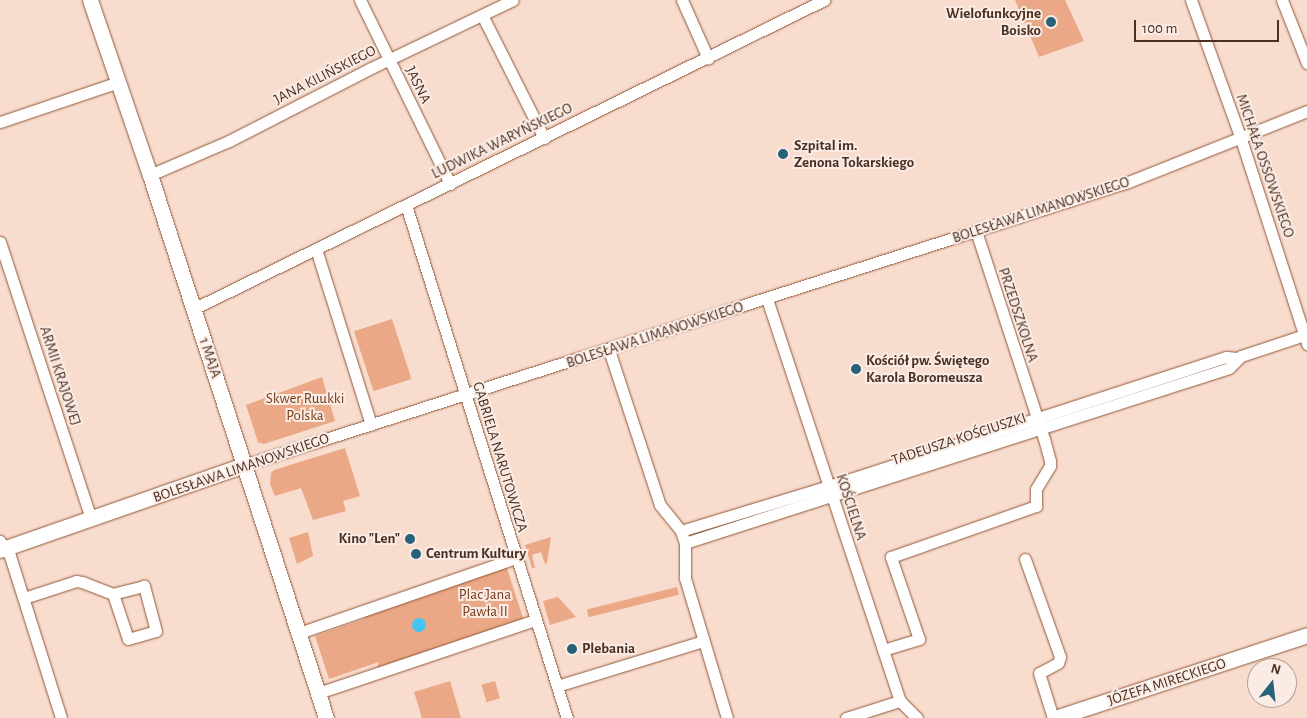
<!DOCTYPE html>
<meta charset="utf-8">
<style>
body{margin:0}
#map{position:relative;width:1307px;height:718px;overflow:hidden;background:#f8dcce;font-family:"Alegreya Sans",sans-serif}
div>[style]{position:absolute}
.green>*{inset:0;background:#eaa886;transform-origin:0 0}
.water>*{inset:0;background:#46c3f3}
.round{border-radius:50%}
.roads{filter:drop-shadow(0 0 1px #915636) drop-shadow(0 0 1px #915636)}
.minor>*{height:11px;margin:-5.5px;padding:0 5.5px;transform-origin:5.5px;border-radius:5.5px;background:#fff}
.tertiary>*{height:15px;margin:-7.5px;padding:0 7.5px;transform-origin:7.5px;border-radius:7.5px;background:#fff}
.dots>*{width:14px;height:14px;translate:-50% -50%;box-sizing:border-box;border:2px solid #faece5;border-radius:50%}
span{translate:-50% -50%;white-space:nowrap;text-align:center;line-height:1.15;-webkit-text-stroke:4px #faece5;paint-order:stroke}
.poi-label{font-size:15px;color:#4a3022;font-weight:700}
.right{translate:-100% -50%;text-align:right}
.left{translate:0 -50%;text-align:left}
.street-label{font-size:15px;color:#4a3022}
.park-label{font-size:15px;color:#773c1a}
.north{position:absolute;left:1247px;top:658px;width:50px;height:50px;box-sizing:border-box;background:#faece5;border:1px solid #b4a197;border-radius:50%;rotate:16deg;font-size:14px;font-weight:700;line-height:20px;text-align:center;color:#4a3022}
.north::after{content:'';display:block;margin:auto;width:18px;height:22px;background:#27627a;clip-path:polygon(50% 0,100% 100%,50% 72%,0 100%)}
.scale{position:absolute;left:1134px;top:20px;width:145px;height:22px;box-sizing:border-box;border:2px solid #4a3022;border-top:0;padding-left:6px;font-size:15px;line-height:18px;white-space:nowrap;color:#4a3022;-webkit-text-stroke:4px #faece5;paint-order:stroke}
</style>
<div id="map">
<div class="green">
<i style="clip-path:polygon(1015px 0,1065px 0,1084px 41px,1039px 57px)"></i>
<i style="left:392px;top:319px;width:63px;height:40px;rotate:72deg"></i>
<i style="clip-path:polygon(322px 377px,335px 421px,264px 444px,258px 442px,246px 405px)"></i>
<i style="clip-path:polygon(345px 448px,360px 496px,343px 501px,346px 511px,313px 520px,301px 488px,275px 496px,270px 484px,271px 473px,274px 470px)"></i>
<i style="clip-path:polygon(308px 532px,313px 556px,297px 564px,289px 538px)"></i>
<i style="clip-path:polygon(551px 537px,547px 563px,545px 564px,541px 552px,532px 555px,535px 568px,532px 568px,525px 545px)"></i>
<i style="clip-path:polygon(506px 565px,524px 621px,376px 670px,379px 662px,329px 679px,315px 636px,364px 619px,367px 612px)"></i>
<i style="left:677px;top:587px;width:8px;height:93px;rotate:76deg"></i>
<i style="clip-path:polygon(558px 597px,576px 617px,550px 625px,543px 601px)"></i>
<i style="clip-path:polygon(450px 681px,461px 718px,422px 718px,414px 692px)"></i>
<i style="left:495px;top:681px;width:18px;height:14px;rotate:74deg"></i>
</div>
<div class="water">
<i class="round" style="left:412px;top:618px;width:14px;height:14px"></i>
</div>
<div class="roads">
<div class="minor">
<i style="left:360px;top:0;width:205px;rotate:63.9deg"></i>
<i style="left:682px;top:0;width:64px;rotate:65.9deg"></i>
<i style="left:1191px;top:0;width:145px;rotate:70.2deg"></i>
<i style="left:1240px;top:136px;width:219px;rotate:72.1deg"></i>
<i style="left:1282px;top:0;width:68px;rotate:68.4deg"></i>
<i style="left:482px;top:15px;width:138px;rotate:63.2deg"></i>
<i style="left:0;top:122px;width:126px;rotate:-18.6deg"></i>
<i style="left:150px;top:175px;width:86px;rotate:-23.3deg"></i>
<i style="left:229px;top:141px;width:160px;rotate:-27.2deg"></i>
<i style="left:371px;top:68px;width:157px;rotate:-25.6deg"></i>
<i style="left:406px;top:205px;width:538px;rotate:72.58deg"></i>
<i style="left:0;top:242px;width:292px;rotate:71.8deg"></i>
<i style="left:316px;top:249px;width:184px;rotate:72.6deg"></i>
<i style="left:767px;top:299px;width:423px;rotate:71.7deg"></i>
<i style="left:900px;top:701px;width:24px;rotate:45deg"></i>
<i style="left:193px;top:309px;width:703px;rotate:-26.09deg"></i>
<i style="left:609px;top:350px;width:163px;rotate:71.8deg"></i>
<i style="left:660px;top:505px;width:33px;rotate:51deg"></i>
<i style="left:681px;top:531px;width:13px;rotate:72deg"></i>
<i style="left:685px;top:543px;width:35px;rotate:90deg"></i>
<i style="left:685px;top:578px;width:146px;rotate:73.3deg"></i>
<i style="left:244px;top:465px;width:928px;rotate:-17.75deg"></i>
<i style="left:1128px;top:182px;width:193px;rotate:-21.6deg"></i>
<i style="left:681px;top:531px;width:155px;rotate:-16.9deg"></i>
<i style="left:829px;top:486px;width:418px;rotate:-18deg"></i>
<i style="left:1227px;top:357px;width:10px;rotate:6deg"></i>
<i style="left:0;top:541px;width:18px;rotate:56deg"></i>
<i style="left:10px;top:556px;width:170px;rotate:72.5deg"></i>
<i style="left:685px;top:543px;width:571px;rotate:-17.83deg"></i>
<i style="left:1229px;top:368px;width:17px;rotate:-45deg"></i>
<i style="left:1241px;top:356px;width:70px;rotate:-18.4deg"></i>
<i style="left:1025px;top:559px;width:104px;rotate:70.3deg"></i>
<i style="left:1060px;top:657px;width:6px;rotate:108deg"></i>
<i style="left:1058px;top:663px;width:21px;rotate:152deg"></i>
<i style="left:1039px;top:673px;width:47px;rotate:72.7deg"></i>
<i style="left:24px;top:598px;width:55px;rotate:-18.1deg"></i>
<i style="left:76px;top:581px;width:6px;rotate:9deg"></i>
<i style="left:82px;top:582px;width:33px;rotate:21deg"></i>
<i style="left:113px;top:594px;width:47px;rotate:71.6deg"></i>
<i style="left:128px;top:639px;width:29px;rotate:-16deg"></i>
<i style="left:156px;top:631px;width:47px;rotate:-104.9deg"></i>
<i style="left:144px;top:586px;width:32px;rotate:166deg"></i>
<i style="left:299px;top:633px;width:230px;rotate:-19.1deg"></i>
<i style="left:883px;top:650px;width:38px;rotate:-17deg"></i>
<i style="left:919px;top:639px;width:87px;rotate:-108.9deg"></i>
<i style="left:891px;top:557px;width:154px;rotate:-19.4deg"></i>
<i style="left:1036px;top:506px;width:17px;rotate:-90deg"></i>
<i style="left:1036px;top:489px;width:27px;rotate:-59deg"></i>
<i style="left:1050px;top:466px;width:5px;rotate:-90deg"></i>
<i style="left:1050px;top:461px;width:23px;rotate:-105deg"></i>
<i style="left:1044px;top:439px;width:219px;rotate:-108.1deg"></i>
<i style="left:557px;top:686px;width:153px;rotate:-17.1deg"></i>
<i style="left:318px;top:693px;width:229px;rotate:-18.6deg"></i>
<i style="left:846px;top:718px;width:57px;rotate:-17.5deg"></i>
</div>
<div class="tertiary">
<i style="left:90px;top:0;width:185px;rotate:71.1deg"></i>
<i style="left:150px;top:175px;width:571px;rotate:72.04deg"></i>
<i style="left:0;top:550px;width:258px;rotate:-19.2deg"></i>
<i style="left:1055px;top:718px;width:265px;rotate:-18.2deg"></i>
</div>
</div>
<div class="dots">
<i style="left:1051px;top:22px;background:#27627a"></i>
<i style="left:783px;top:154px;background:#27627a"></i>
<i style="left:856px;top:369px;background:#27627a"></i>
<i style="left:410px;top:539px;background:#27627a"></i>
<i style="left:416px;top:554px;background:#27627a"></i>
<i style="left:572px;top:649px;background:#27627a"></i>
</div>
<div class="poi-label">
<span class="right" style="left:1041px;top:22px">Wielofunkcyjne<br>Boisko</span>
<span class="left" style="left:794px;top:154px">Szpital im.<br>Zenona Tokarskiego</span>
<span class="left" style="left:866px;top:369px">Kościół pw. Świętego<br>Karola Boromeusza</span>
<span class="right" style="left:400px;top:539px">Kino "Len"</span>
<span class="left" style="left:426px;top:554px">Centrum Kultury</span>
<span class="left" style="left:582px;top:649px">Plebania</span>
</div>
<div class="street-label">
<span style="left:325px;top:75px;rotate:-27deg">JANA KILIŃSKIEGO</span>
<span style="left:418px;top:85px;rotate:64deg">JASNA</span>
<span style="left:502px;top:141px;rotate:-26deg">LUDWIKA WARYŃSKIEGO</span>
<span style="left:1265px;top:166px;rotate:71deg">MICHAŁA OSSOWSKIEGO</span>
<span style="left:1041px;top:210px;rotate:-18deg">BOLESŁAWA LIMANOWSKIEGO</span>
<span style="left:1018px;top:315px;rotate:72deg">PRZEDSZKOLNA</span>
<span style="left:655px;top:335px;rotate:-18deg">BOLESŁAWA LIMANOWSKIEGO</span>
<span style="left:210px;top:358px;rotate:72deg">1 MAJA</span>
<span style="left:60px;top:376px;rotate:72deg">ARMII KRAJOWEJ</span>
<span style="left:959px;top:439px;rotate:-18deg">TADEUSZA KOŚCIUSZKI</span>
<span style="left:500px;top:457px;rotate:73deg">GABRIELA NARUTOWICZA</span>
<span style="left:241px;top:468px;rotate:-19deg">BOLESŁAWA LIMANOWSKIEGO</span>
<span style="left:851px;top:507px;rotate:72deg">KOŚCIELNA</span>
<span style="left:1167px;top:682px;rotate:-18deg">JÓZEFA MIRECKIEGO</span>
</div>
<div class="park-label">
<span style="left:305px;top:407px">Skwer Ruukki<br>Polska</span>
<span style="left:485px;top:603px">Plac Jana<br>Pawła II</span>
</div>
<div class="north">N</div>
<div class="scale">100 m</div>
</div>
